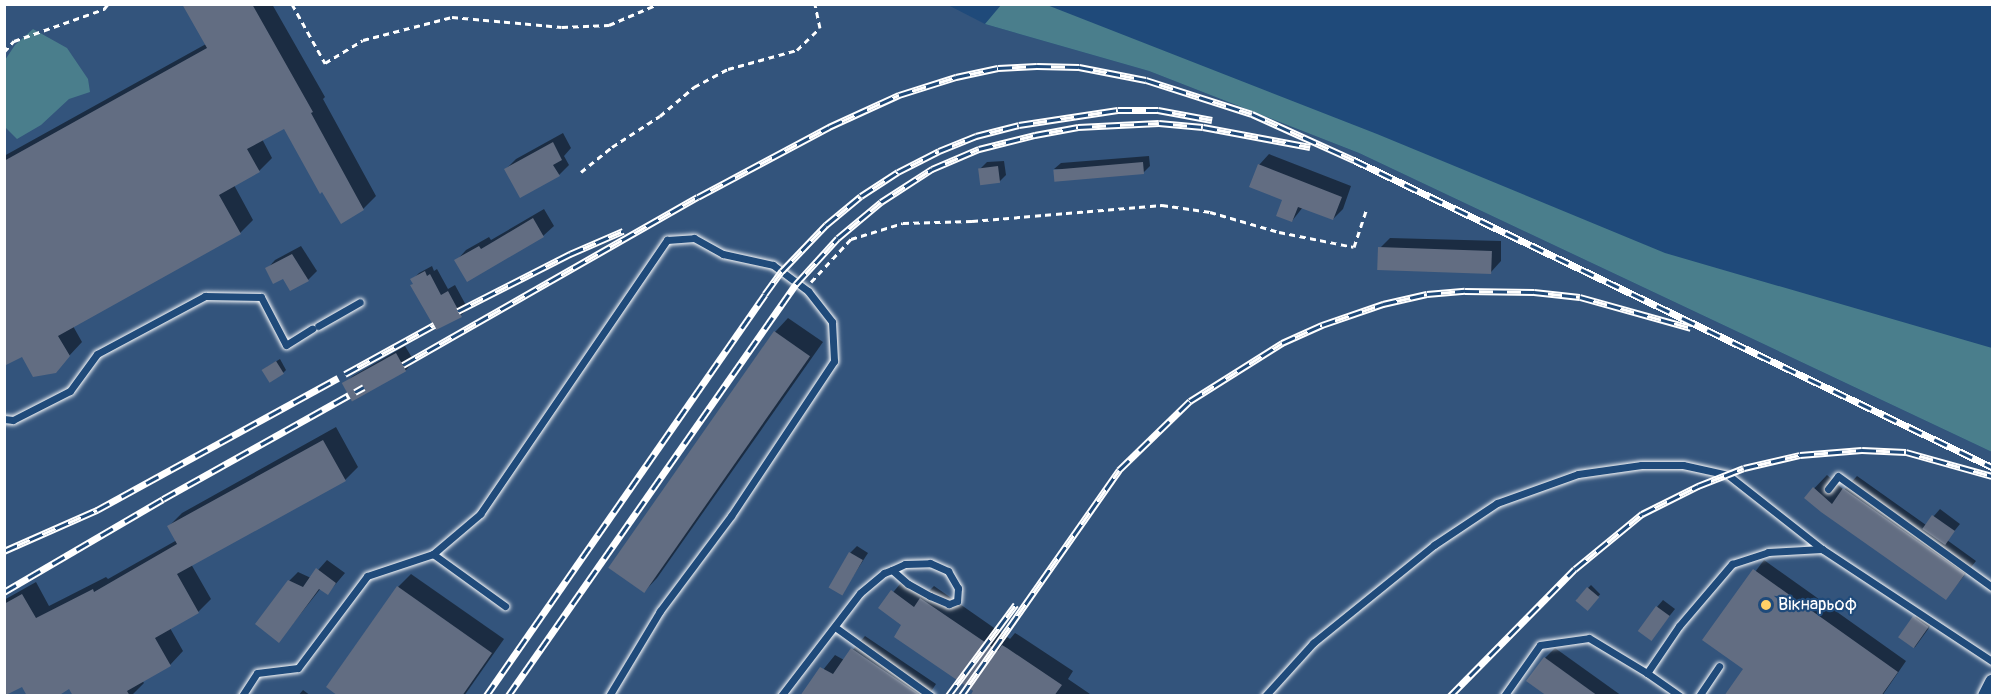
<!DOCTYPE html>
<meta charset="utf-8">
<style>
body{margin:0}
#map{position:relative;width:1997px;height:700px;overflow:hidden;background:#1f4a7a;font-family:Pangolin,sans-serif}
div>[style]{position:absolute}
.built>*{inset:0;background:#33547c}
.green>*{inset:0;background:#4a7e8c}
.shadow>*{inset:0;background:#0007;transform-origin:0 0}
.building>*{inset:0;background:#626d82;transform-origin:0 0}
.path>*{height:3px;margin-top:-1.5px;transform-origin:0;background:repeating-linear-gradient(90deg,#fff 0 6px,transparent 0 10.5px)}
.roads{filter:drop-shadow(0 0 2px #fff) drop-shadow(0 0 2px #fff)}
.service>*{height:7px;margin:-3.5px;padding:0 3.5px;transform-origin:3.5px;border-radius:3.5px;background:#1f4a7a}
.minor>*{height:14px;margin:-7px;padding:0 7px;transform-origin:7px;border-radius:7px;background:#1f4a7a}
.rail>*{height:7px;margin-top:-3.5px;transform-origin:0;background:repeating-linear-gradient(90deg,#1f4a7a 0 14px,#fff 0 28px);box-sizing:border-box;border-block:2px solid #fff}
.dots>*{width:16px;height:16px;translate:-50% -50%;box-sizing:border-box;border:3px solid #1f4a7a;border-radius:50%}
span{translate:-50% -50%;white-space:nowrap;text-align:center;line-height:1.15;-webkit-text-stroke:4.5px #1f4a7a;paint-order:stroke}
.poi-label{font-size:18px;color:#fff}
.left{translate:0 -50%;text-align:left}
.frame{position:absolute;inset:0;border:6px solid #fff;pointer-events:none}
</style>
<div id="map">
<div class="built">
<i style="clip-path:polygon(4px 5px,948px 5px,985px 24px,1149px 71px,1359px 153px,1992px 452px,1992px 695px,5px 695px)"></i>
</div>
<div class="green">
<i style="clip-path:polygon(1001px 5px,1047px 5px,1377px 134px,1665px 253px,1992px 348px,1992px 452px,1359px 153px,1149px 71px,985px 24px)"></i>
<i style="clip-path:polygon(33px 29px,67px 48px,88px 79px,90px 92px,69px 99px,41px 125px,17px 139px,5px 127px,5px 60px,15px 45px)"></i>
</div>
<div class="shadow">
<i style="clip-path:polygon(183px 4px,272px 4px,325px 97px,323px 99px,376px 196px,363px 209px,284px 127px,262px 139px,272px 158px,259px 171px,234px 185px,253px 220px,240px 233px,73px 326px,82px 342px,55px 371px,22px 355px,4px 365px,4px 156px,206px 44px)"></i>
<i style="clip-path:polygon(563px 133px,571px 148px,564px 156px,569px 165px,559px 175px,506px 169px,516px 159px)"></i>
<i style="clip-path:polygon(1269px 154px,1351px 186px,1343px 209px,1333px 219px,1303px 207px,1292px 221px,1284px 200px,1259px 165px)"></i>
<i style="clip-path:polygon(1149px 156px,1150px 166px,1143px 173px,1054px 169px,1061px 163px)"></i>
<i style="clip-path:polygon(1004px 161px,1006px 175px,999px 182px,980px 169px,987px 162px)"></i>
<i style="clip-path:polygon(544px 209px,554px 226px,543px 236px,467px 280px,456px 261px,466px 250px,489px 237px,491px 240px)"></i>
<i style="clip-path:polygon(1390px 238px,1501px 241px,1501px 261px,1491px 272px,1380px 248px)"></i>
<i style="clip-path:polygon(301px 246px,317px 271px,308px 280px,284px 277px,267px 269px,275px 260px)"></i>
<i style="clip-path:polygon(432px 266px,434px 271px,437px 269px,448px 289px,455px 285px,468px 309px,461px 315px,414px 283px,412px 280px,419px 273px)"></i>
<i style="clip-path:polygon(788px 318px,823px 342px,657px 578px,644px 592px,610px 568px,775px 332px)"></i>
<i style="clip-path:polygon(405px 346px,414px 361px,406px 370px,353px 400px,344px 384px,353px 376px)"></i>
<i style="clip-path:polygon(280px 359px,286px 370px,283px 373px,267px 367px)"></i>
<i style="clip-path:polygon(336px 427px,358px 467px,345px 480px,191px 564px,211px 599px,198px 612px,170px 628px,183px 651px,170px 665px,142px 680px,144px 683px,131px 696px,74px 696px,69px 688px,23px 685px,8px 693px,9px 696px,4px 696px,4px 600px,36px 582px,49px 606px,106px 577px,108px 579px,177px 540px,169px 526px,182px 513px)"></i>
<i style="clip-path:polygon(1827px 475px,1844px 490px,1857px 476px,1926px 525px,1940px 509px,1960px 524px,1947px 540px,1976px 561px,1946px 598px,1806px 497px)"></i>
<i style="clip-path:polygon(857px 546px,868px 553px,842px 593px,850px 553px)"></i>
<i style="clip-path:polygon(327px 560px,345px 573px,328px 593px,321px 588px,279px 641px,289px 581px,298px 572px,311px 578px)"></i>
<i style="clip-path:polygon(1764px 560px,1906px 661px,1882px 696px,1726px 696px,1745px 669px,1704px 640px)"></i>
<i style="clip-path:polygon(411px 574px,504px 639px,464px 696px,341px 696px,398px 587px)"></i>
<i style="clip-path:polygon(905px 578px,926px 594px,934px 586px,1010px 639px,1015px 633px,1020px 636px,1073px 671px,1068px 679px,1090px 694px,978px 696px,904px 625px,880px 608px)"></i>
<i style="left:1591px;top:585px;width:13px;height:20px;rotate:45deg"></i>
<i style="clip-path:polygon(1663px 600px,1675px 609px,1651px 639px,1657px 607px)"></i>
<i style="left:1921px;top:610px;width:17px;height:34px;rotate:36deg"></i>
<i style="clip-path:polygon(865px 636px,936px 684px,928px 696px,802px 696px,835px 655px,844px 660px)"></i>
<i style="clip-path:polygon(1555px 648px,1622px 696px,1550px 696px,1545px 658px)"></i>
<i style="clip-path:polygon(303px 690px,311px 696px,298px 696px)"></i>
</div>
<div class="building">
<i style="clip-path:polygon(182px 4px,252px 4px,313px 112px,311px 113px,364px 210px,341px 224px,322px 192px,320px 194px,284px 129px,247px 149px,260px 172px,219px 195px,241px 234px,58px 336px,70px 356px,56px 373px,33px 377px,22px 357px,4px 366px,4px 161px,207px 48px)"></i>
<i style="clip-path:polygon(553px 142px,562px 160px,553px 165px,560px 176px,520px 198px,504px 169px)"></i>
<i style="left:1143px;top:162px;width:12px;height:90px;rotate:85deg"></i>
<i style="clip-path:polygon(1258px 164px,1342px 197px,1333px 220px,1298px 207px,1292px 222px,1276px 216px,1282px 200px,1249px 187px)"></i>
<i style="left:998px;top:166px;width:17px;height:20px;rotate:83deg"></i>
<i style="clip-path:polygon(533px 218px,544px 237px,467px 282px,454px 260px,479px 246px,481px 249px)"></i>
<i style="left:1378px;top:247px;width:114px;height:23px;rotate:2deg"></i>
<i style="clip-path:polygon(292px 254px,309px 281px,290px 291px,283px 279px,273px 284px,265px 268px)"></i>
<i style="clip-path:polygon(425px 271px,427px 276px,430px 274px,441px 295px,448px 291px,462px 317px,436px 330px,410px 285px,413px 284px,410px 279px)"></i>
<i style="left:774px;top:331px;width:44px;height:289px;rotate:35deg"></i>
<i style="left:396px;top:353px;width:21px;height:62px;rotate:61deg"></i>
<i style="left:276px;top:361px;width:15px;height:17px;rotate:58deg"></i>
<i style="clip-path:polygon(323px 440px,346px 481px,177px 574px,199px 613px,155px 638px,171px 666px,127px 691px,130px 696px,73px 696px,69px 689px,58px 696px,27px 696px,22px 687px,4px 696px,4px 604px,22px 594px,36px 618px,93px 589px,94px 592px,177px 544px,167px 526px)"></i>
<i style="clip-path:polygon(1813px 487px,1832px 504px,1843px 488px,1965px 574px,1946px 600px,1821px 512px,1804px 498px)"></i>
<i style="left:1932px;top:515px;width:28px;height:17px;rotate:35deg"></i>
<i style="left:849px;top:552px;width:16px;height:41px;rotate:30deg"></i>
<i style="clip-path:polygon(316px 568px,336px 583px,328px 595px,319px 589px,279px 643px,255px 624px,288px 580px,303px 587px)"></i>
<i style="clip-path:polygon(1753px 569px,1898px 672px,1881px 696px,1724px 696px,1743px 669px,1702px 640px)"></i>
<i style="clip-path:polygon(397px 586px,492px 653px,462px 696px,338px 696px,326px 687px)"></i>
<i style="left:1587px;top:587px;width:16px;height:18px;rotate:40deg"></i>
<i style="clip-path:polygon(891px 590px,914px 607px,920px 598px,998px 651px,1002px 645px,1007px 648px,1062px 685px,1054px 696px,970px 696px,973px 691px,894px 637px,901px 625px,878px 608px)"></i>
<i style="left:1656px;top:606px;width:17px;height:31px;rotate:36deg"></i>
<i style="left:1913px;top:616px;width:19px;height:26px;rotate:35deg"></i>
<i style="clip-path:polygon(851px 648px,920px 695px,921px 696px,800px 696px,820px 667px,833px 674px)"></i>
<i style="clip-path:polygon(1544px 657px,1598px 696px,1547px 696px,1526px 681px)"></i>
</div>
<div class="path">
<i style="left:292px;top:4px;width:68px;rotate:60.8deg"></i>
<i style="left:325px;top:63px;width:44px;rotate:-31.2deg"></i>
<i style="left:363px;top:40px;width:92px;rotate:-14.5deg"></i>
<i style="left:452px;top:17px;width:110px;rotate:5.2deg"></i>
<i style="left:562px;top:27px;width:47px;rotate:-2.4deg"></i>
<i style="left:609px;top:25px;width:53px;rotate:-23.2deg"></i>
<i style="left:4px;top:52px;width:15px;rotate:-48deg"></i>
<i style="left:14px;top:41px;width:96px;rotate:-19.6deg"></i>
<i style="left:104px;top:9px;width:6px;rotate:-51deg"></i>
<i style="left:581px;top:172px;width:40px;rotate:-39deg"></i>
<i style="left:612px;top:147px;width:57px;rotate:-32.9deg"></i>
<i style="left:660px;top:116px;width:45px;rotate:-40.5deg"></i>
<i style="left:694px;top:87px;width:38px;rotate:-28deg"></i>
<i style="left:728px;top:69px;width:72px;rotate:-15.4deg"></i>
<i style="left:797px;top:50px;width:32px;rotate:-44deg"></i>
<i style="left:820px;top:28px;width:25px;rotate:-102deg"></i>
<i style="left:811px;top:282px;width:59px;rotate:-47.1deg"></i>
<i style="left:851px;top:239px;width:54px;rotate:-17.1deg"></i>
<i style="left:903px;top:223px;width:69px;rotate:-1.7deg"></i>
<i style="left:972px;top:221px;width:191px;rotate:-4.8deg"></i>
<i style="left:1162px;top:205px;width:49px;rotate:8.3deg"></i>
<i style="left:1210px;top:212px;width:72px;rotate:16.2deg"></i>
<i style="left:1279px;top:232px;width:76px;rotate:11.3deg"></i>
<i style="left:1354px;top:247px;width:41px;rotate:-71.6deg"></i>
</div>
<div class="roads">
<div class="service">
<i style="left:318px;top:326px;width:48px;rotate:-29.7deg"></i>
<i style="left:4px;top:419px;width:9px;rotate:6deg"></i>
<i style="left:13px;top:420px;width:64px;rotate:-27deg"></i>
<i style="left:70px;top:391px;width:46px;rotate:-53.9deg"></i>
<i style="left:97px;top:354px;width:123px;rotate:-28.2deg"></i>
<i style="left:205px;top:296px;width:56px;rotate:1deg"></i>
<i style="left:261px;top:297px;width:54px;rotate:62.5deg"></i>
<i style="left:286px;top:345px;width:31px;rotate:-32deg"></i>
<i style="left:1828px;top:489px;width:16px;rotate:-52deg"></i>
<i style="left:1838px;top:476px;width:190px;rotate:35.8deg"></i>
<i style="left:433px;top:554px;width:62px;rotate:-40.4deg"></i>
<i style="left:480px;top:514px;width:332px;rotate:-55.7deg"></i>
<i style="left:667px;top:240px;width:27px;rotate:-4deg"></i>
<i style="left:694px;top:238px;width:33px;rotate:29deg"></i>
<i style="left:723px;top:254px;width:51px;rotate:12.4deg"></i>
<i style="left:773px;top:265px;width:44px;rotate:36.6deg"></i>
<i style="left:808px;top:291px;width:39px;rotate:52deg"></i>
<i style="left:832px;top:322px;width:39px;rotate:87deg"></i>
<i style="left:834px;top:361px;width:186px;rotate:123.6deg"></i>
<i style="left:731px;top:516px;width:119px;rotate:126.8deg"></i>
<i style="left:660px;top:611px;width:99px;rotate:121deg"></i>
<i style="left:835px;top:627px;width:118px;rotate:35.7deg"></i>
<i style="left:242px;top:696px;width:27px;rotate:-57deg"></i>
<i style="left:257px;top:673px;width:41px;rotate:-7deg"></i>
<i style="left:298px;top:668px;width:115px;rotate:-53.1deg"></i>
<i style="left:367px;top:576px;width:70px;rotate:-18.4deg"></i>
<i style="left:433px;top:554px;width:89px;rotate:35.8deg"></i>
<i style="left:781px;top:696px;width:130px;rotate:-52.5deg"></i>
<i style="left:860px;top:593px;width:31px;rotate:-40deg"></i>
<i style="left:884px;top:573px;width:9px;rotate:-21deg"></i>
<i style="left:892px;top:570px;width:14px;rotate:-25deg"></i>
<i style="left:905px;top:564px;width:25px;rotate:-2deg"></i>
<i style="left:930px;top:563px;width:20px;rotate:24deg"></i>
<i style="left:948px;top:571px;width:20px;rotate:60deg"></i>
<i style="left:958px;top:588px;width:13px;rotate:94deg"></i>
<i style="left:957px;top:601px;width:9px;rotate:159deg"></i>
<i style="left:949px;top:604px;width:21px;rotate:-157deg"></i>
<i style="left:930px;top:596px;width:25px;rotate:-151deg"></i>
<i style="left:908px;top:584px;width:21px;rotate:-139deg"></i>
<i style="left:1265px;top:696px;width:72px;rotate:-47.8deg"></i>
<i style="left:1313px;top:643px;width:156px;rotate:-39deg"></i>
<i style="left:1434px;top:545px;width:76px;rotate:-33.7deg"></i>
<i style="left:1497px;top:503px;width:86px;rotate:-19.7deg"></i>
<i style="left:1578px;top:474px;width:64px;rotate:-8.1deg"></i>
<i style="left:1641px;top:465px;width:42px"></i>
<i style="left:1683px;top:465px;width:46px;rotate:12.5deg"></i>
<i style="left:1728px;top:475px;width:120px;rotate:38.2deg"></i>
<i style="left:1822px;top:549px;width:204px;rotate:33.4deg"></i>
<i style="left:1504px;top:696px;width:62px;rotate:-54.8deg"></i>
<i style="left:1540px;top:645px;width:49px;rotate:-8.1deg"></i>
<i style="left:1589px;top:638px;width:68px;rotate:31.1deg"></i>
<i style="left:1680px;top:696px;width:40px;rotate:-145.1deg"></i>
<i style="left:1647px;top:673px;width:57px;rotate:-55.8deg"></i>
<i style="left:1679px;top:626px;width:82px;rotate:-49.5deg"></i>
<i style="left:1732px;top:564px;width:38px;rotate:-18deg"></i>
<i style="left:1768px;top:552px;width:54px;rotate:-3.2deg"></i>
<i style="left:1699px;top:696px;width:36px;rotate:-56deg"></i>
</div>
<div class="minor">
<i style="left:1985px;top:696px;width:16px;rotate:-63deg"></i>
</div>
</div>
<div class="rail">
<i style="left:458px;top:311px;width:126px;rotate:-27deg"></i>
<i style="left:570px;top:254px;width:58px;rotate:-23.5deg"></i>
<i style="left:403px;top:365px;width:339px;rotate:-29.7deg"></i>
<i style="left:698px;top:197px;width:149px;rotate:-28.1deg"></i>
<i style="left:829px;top:127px;width:77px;rotate:-24.6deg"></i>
<i style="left:899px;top:95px;width:60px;rotate:-17.5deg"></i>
<i style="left:956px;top:77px;width:43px;rotate:-12.1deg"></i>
<i style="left:998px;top:68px;width:39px;rotate:-3deg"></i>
<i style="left:1037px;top:66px;width:42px;rotate:1.4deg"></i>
<i style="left:1079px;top:67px;width:68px;rotate:11deg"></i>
<i style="left:1146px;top:80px;width:111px;rotate:17.8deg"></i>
<i style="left:1252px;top:114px;width:112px;rotate:24.3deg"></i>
<i style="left:1354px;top:160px;width:708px;rotate:25.7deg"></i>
<i style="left:345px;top:374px;width:102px;rotate:-28.8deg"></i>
<i style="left:355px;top:392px;width:10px;rotate:-29deg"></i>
<i style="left:4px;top:551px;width:102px;rotate:-23.8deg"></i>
<i style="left:97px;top:510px;width:275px;rotate:-28.7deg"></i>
<i style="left:4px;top:592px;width:184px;rotate:-30.3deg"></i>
<i style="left:163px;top:499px;width:213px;rotate:-29.2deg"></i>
<i style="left:486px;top:696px;width:489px;rotate:-55.2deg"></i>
<i style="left:765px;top:294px;width:29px;rotate:-54deg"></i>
<i style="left:782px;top:271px;width:64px;rotate:-46.3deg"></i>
<i style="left:826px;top:225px;width:45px;rotate:-39.6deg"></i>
<i style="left:861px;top:196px;width:44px;rotate:-33deg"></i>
<i style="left:898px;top:172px;width:46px;rotate:-27.1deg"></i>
<i style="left:939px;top:151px;width:40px;rotate:-22deg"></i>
<i style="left:976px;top:136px;width:44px;rotate:-14.3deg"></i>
<i style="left:1019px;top:125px;width:100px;rotate:-8.6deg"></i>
<i style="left:1118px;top:110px;width:40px"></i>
<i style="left:1158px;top:110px;width:55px;rotate:10.5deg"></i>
<i style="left:508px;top:696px;width:503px;rotate:-55.05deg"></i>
<i style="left:796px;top:284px;width:62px;rotate:-47.6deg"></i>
<i style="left:838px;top:238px;width:56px;rotate:-39.9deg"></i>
<i style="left:881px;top:202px;width:61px;rotate:-32.9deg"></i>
<i style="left:932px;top:169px;width:51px;rotate:-23.1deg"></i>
<i style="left:979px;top:149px;width:58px;rotate:-14deg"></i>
<i style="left:1035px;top:135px;width:44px;rotate:-10.5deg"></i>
<i style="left:1078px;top:127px;width:81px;rotate:-2.8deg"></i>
<i style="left:1159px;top:123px;width:44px;rotate:5.2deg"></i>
<i style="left:1203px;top:127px;width:109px;rotate:10.6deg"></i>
<i style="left:948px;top:696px;width:114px;rotate:-53.5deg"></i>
<i style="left:961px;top:696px;width:276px;rotate:-55deg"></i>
<i style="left:1119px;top:470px;width:99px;rotate:-44.2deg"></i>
<i style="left:1190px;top:401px;width:109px;rotate:-32.2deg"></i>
<i style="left:1282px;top:343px;width:44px;rotate:-24.2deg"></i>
<i style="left:1322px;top:325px;width:65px;rotate:-19deg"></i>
<i style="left:1383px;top:304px;width:45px;rotate:-12.8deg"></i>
<i style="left:1427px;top:294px;width:38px;rotate:-5deg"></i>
<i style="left:1465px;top:291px;width:69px;rotate:0.8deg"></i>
<i style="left:1534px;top:292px;width:46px;rotate:6.2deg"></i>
<i style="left:1580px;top:297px;width:115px;rotate:15.6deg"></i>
<i style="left:1450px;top:696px;width:178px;rotate:-45.5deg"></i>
<i style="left:1575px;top:569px;width:87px;rotate:-39.4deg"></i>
<i style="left:1642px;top:514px;width:63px;rotate:-26.6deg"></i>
<i style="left:1698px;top:486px;width:49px;rotate:-21.4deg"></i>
<i style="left:1744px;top:468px;width:57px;rotate:-13.1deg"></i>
<i style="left:1800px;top:455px;width:62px;rotate:-4.6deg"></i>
<i style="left:1862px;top:450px;width:44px;rotate:2.6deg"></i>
<i style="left:1906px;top:452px;width:89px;rotate:15.6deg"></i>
</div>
<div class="dots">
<i style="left:1766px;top:605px;background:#ffd166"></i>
</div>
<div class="poi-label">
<span class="left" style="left:1778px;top:605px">Вікнарьоф</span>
</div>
<div class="frame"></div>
</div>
